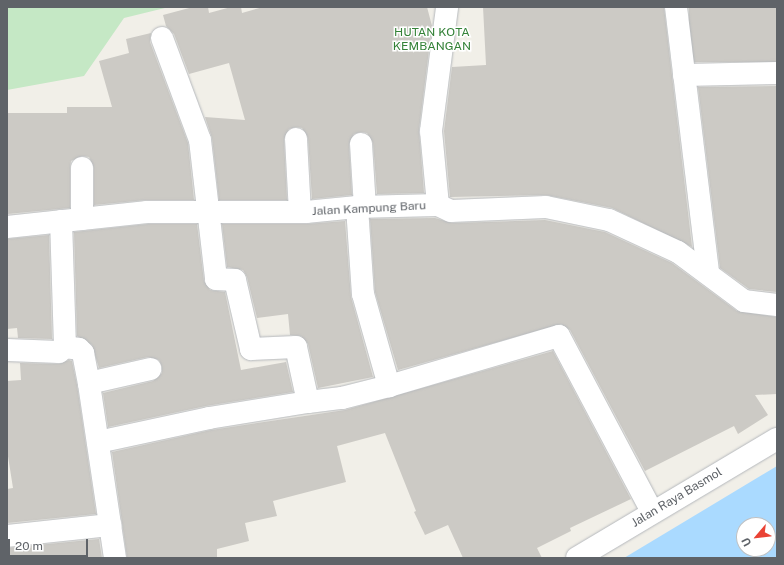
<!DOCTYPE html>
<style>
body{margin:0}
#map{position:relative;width:784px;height:565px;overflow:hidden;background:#f1efe8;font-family:"Public Sans",sans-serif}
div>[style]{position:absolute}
.green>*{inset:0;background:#c5e8c5}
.water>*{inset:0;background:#aadaff}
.building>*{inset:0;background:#cccac5;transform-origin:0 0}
.roads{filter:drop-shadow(0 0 1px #b5b8bc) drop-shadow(0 0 1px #b5b8bc)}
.minor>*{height:22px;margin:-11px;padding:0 11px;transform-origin:11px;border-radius:11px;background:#fff}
span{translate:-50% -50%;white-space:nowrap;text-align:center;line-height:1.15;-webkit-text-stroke:3px #fff;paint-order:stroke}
.park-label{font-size:12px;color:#348238}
.street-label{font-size:12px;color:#5f6368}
.frame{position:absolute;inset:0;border:8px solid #5f6368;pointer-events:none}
.north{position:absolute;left:736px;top:517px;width:40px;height:40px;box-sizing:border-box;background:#fff;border:1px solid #bfc1c3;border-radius:50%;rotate:242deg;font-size:11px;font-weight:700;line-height:16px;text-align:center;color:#5f6368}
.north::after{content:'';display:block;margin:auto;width:14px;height:18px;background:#ea4335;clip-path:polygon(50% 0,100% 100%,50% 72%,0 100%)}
.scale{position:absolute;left:8px;top:539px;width:80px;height:18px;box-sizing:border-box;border:2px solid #5f6368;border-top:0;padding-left:5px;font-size:12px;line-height:14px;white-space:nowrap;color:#5f6368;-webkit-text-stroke:3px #fff;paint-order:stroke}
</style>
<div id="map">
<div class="green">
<i style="clip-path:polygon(7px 7px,169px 7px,124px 18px,84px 76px,7px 90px)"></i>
</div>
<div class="water">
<i style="clip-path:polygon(evenodd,777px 466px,777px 558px,624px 558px,777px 466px,744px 525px,768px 525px,768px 549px,744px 549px,744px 525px)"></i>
</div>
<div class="building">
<i style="clip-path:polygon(193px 7px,208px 7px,209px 13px,231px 7px,241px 7px,242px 13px,263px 7px,427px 7px,432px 26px,419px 130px,424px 193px,377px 194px,373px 143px,367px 133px,361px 132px,354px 134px,349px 144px,352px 195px,312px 199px,308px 138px,302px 128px,296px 127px,289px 129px,284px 139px,287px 200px,219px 200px,212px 138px,205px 117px,245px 120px,229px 63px,189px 74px,174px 34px,166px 26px,163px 15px)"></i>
<i style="clip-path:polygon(483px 7px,664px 7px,692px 247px,612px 208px,546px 195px,450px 197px,444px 131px,452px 67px,486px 65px)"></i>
<i style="left:689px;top:7px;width:88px;height:55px"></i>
<i style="clip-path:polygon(151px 33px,150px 42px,188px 143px,194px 200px,146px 200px,94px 205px,94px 168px,89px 157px,82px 156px,71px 161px,70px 168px,70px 208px,7px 214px,7px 113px,67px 113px,67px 107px,112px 107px,99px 61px,129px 53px,126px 39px)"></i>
<i style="clip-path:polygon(777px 86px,777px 292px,749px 289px,720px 268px,698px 87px)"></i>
<i style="clip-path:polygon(435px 218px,452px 223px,545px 220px,605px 232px,672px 263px,737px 311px,777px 317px,777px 394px,755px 395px,768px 415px,738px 434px,734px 426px,645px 471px,570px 330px,561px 324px,398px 370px,375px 292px,370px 219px)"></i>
<i style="clip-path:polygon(345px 221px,351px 297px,373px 377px,318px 388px,308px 344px,301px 336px,290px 335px,288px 314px,257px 318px,247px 277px,243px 270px,227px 267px,222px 224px,306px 224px)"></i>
<i style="clip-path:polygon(148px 224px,197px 224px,204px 281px,210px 290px,225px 292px,241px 370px,286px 362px,293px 392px,206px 406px,108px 427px,103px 393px,153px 381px,162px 373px,162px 367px,159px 360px,148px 357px,99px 368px,92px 345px,77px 336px,74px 232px)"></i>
<i style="clip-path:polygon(49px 235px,52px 339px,18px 338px,17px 328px,7px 329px,7px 239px)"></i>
<i style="clip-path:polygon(553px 351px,631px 499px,570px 528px,571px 531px,537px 548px,542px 558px,463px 558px,448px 525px,425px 535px,414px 512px,416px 511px,385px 433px,337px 446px,346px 482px,273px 501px,277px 516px,245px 523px,249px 541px,217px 549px,217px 558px,127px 558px,112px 452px,211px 430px,345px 410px)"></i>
<i style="clip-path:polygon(69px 360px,72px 361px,77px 385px,96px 514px,7px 523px,7px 489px,13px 488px,7px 450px,7px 381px,21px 380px,20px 363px,59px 364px)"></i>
<i style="clip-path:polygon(99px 539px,102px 558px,7px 558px,7px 548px)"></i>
</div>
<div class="roads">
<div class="minor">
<i style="left:676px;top:7px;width:267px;rotate:83.1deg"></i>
<i style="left:162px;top:38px;width:109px;rotate:69.6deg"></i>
<i style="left:200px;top:140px;width:140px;rotate:83.4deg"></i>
<i style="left:216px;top:279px;width:19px;rotate:3deg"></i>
<i style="left:235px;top:280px;width:71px;rotate:76.9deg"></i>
<i style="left:251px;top:349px;width:45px;rotate:-2.5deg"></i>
<i style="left:296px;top:347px;width:56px;rotate:77.7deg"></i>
<i style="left:308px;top:402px;width:34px;rotate:-7deg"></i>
<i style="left:342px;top:398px;width:49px;rotate:-14.3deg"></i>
<i style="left:389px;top:386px;width:177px;rotate:-16.4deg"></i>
<i style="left:559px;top:336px;width:199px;rotate:62.1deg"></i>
<i style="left:684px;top:75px;width:93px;rotate:-1.2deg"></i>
<i style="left:296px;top:139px;width:73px;rotate:86.9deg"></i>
<i style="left:361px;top:144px;width:63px;rotate:86.4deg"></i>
<i style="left:82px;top:168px;width:51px;rotate:90deg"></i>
<i style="left:438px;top:205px;width:74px;rotate:-95.4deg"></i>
<i style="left:431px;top:131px;width:125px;rotate:-82.6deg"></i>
<i style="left:357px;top:207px;width:87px;rotate:86.1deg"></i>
<i style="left:363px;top:294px;width:96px;rotate:74.2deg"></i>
<i style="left:7px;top:227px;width:141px;rotate:-6.1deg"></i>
<i style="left:147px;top:212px;width:159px"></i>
<i style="left:306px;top:212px;width:51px;rotate:-5.6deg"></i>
<i style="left:357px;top:207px;width:81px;rotate:-1.4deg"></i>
<i style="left:438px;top:205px;width:14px;rotate:25deg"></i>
<i style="left:451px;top:211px;width:95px;rotate:-2.4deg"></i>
<i style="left:546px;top:207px;width:64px;rotate:11.7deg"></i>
<i style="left:609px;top:220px;width:76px;rotate:24.9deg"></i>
<i style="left:678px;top:252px;width:82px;rotate:36.6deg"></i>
<i style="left:744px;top:301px;width:33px;rotate:7deg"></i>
<i style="left:65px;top:347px;width:14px;rotate:8deg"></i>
<i style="left:79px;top:349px;width:6px;rotate:45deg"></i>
<i style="left:83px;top:353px;width:31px;rotate:79deg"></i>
<i style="left:7px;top:350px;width:52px;rotate:2.2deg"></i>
<i style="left:59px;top:352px;width:8px;rotate:-40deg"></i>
<i style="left:65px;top:347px;width:126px;rotate:-91.8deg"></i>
<i style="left:98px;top:442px;width:114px;rotate:-12.2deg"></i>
<i style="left:209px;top:418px;width:100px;rotate:-9.2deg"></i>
<i style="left:7px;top:536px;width:104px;rotate:-6.1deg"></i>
<i style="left:115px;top:558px;width:177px;rotate:-98.5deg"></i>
<i style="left:89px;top:383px;width:63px;rotate:-12.9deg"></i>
<i style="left:577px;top:558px;width:233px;rotate:-30.8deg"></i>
</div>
</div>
<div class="park-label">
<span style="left:432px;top:40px">HUTAN KOTA<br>KEMBANGAN</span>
</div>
<div class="street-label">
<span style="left:369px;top:209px;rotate:-3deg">Jalan Kampung Baru</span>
<span style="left:677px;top:498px;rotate:-31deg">Jalan Raya Basmol</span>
</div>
<div class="frame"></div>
<div class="north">U</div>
<div class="scale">20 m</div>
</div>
